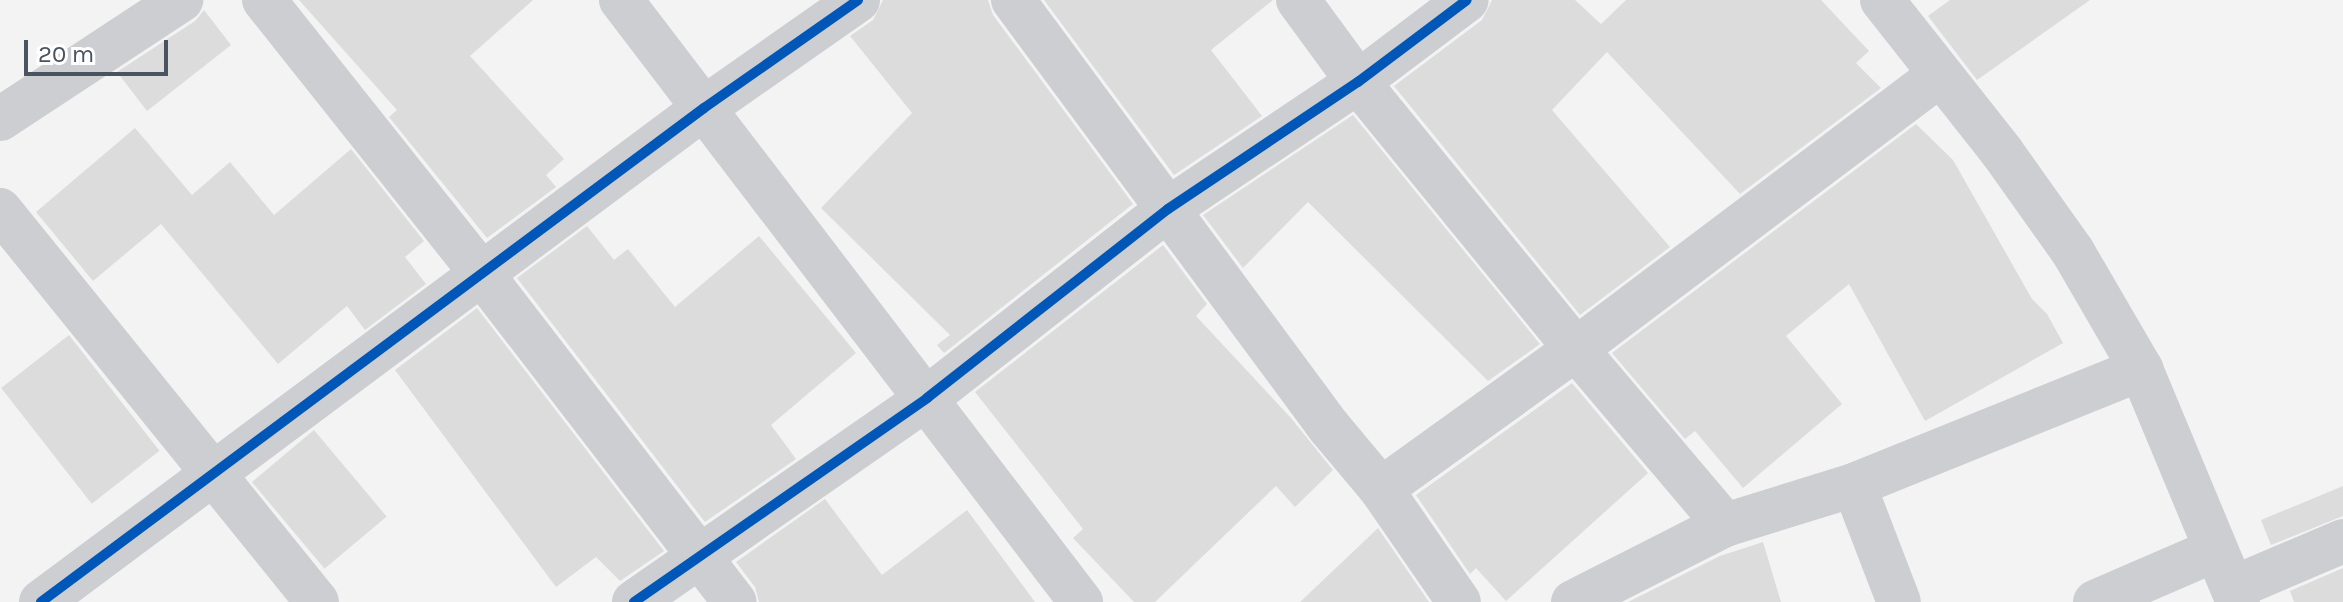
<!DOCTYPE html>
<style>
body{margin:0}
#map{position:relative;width:2343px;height:602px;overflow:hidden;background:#f3f3f3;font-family:Karla,sans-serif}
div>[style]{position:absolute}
.building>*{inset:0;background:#dcdcdd;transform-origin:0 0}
.minor>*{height:44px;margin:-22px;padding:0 22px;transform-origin:22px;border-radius:22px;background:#cdced1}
.cycleway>*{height:10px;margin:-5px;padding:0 5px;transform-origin:5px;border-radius:5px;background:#0057b8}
span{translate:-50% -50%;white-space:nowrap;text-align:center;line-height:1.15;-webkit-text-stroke:6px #fff;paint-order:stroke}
.scale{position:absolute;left:24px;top:40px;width:144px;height:36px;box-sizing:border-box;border:4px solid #495460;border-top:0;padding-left:10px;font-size:24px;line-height:28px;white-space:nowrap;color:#495460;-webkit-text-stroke:6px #fff;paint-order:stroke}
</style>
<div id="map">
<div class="building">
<i style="clip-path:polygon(299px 0,533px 0,470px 56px,564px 159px,546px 175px,556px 187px,487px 238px,389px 117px,397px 110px)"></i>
<i style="clip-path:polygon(883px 0,988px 0,993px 15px,1133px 204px,944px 353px,937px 345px,950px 335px,821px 208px,912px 113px,850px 36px,873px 20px)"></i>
<i style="clip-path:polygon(1044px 0,1273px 0,1211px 50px,1262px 116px,1174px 175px)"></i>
<i style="clip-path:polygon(1492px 0,1575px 0,1601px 24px,1626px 0,1821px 0,1869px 51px,1856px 63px,1881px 88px,1740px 194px,1607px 52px,1552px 110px,1670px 247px,1580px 315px,1394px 86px,1482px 20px)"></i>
<i style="clip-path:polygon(1950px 0,2090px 0,1977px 80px,1928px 16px)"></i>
<i style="clip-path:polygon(204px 10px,231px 45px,147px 111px,117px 72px,195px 21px)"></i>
<i style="clip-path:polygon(1353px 115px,1540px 344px,1488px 381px,1308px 202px,1243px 268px,1203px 215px)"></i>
<i style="clip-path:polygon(1916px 124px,1953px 160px,2032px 299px,2047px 314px,2063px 343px,1925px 421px,1849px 284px,1786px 336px,1842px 404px,1743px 488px,1695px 431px,1685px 439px,1612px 353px)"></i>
<i style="clip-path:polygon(135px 128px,192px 195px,230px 162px,274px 215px,351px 149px,424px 241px,405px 257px,426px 284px,365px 330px,347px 306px,278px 364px,161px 224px,93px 281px,36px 212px)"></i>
<i style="clip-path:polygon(587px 226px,614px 260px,628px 249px,675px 307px,759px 236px,856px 353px,771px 425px,796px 459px,705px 522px,517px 278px)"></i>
<i style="clip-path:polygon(1163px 245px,1207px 304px,1196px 316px,1291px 418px,1333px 470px,1295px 507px,1276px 486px,1155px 602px,1134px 602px,1073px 538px,1083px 529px,975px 392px)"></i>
<i style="clip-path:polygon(477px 308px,664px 551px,620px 581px,596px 557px,556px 587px,395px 370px)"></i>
<i style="left:69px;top:335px;width:147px;height:86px;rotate:52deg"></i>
<i style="clip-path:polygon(1572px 383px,1648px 473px,1506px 601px,1476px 568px,1470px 574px,1416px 495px)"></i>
<i style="left:314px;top:430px;width:113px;height:81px;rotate:50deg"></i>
<i style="clip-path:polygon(2343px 486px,2343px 516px,2271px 545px,2261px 520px)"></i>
<i style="clip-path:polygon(825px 499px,882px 575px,967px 510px,1035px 602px,759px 602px,755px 587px,736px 562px)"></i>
<i style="clip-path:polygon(1378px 528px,1429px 602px,1300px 602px,1357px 548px)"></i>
<i style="clip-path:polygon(1763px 542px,1781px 602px,1628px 602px,1720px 556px)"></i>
<i style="clip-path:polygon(2343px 568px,2343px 602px,2294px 602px,2290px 591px)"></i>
</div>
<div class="minor">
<i style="left:264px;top:0;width:350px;rotate:51.5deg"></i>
<i style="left:482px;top:274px;width:414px;rotate:52.4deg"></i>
<i style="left:621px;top:0;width:758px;rotate:52.62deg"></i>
<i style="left:1013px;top:0;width:531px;rotate:53.5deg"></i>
<i style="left:1329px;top:427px;width:81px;rotate:50deg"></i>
<i style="left:1381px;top:489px;width:137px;rotate:55.4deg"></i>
<i style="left:1298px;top:0;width:102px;rotate:53.8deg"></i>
<i style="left:1358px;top:82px;width:345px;rotate:50.8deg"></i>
<i style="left:1576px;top:349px;width:231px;rotate:49.7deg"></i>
<i style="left:1882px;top:0;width:194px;rotate:51.7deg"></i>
<i style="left:2002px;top:152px;width:123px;rotate:54.6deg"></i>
<i style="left:2073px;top:252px;width:135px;rotate:59.8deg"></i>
<i style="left:2141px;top:369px;width:252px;rotate:67.4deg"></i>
<i style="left:0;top:119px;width:217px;rotate:-33.3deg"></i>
<i style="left:0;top:210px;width:504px;rotate:51.04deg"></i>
<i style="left:1854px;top:485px;width:310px;rotate:-22deg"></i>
<i style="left:1381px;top:489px;width:240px;rotate:-35.7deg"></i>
<i style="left:1576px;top:349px;width:453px;rotate:-37deg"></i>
<i style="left:2233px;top:588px;width:120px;rotate:-23.1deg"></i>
<i style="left:41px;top:602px;width:827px;rotate:-36.69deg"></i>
<i style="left:704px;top:108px;width:188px;rotate:-35deg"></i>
<i style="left:634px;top:602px;width:357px;rotate:-34.8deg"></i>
<i style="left:927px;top:398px;width:306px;rotate:-38.1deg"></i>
<i style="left:1168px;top:209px;width:229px;rotate:-33.8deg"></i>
<i style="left:1358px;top:82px;width:136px;rotate:-37deg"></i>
<i style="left:1573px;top:602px;width:170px;rotate:-26.9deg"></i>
<i style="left:1725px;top:525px;width:135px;rotate:-17.2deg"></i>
<i style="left:1854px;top:485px;width:125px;rotate:69deg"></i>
<i style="left:2095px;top:602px;width:131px;rotate:-23.4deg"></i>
</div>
<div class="cycleway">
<i style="left:41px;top:602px;width:827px;rotate:-36.69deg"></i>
<i style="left:704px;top:108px;width:188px;rotate:-35deg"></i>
<i style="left:634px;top:602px;width:357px;rotate:-34.8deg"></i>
<i style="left:927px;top:398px;width:306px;rotate:-38.1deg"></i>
<i style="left:1168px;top:209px;width:229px;rotate:-33.8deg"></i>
<i style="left:1358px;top:82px;width:136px;rotate:-37deg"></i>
</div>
<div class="scale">20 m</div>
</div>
